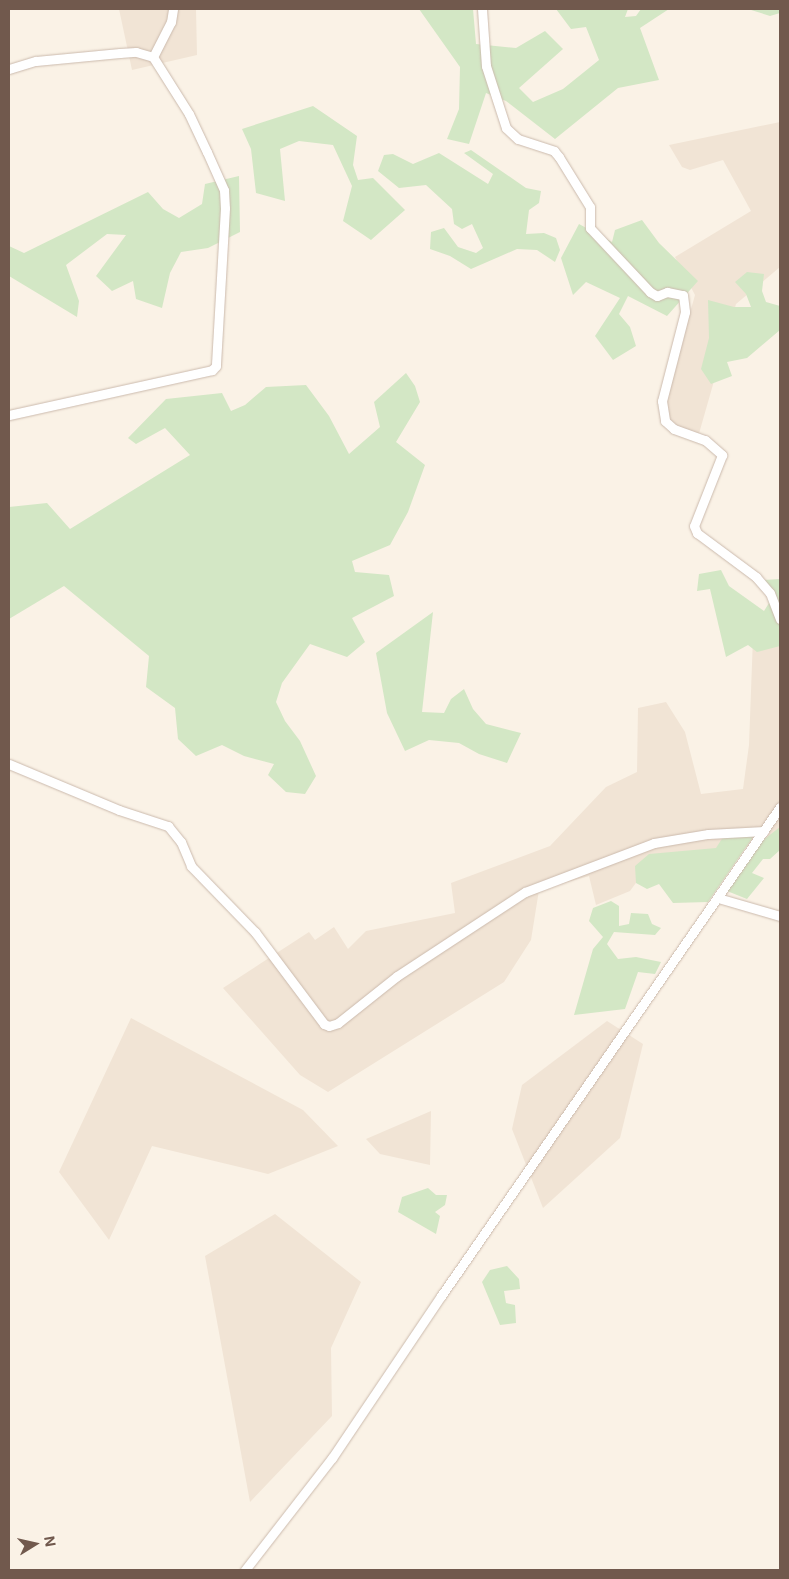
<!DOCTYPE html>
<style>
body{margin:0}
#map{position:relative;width:789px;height:1579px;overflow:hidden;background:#faf2e6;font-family:Inter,sans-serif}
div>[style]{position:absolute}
.residential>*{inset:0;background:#f1e4d5}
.green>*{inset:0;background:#d3e7c5}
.roads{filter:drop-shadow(0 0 1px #cbbaad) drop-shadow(0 0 1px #cbbaad)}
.minor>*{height:9px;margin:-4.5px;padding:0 4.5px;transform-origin:4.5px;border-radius:4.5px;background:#fff}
span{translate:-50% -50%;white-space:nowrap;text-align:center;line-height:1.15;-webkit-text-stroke:4px #fdf6eb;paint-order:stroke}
.frame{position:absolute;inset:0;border:10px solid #71594d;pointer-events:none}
.north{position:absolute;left:10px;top:1519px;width:50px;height:50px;-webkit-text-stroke:4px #fdf6eb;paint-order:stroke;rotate:80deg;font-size:14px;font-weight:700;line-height:20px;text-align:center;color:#71594d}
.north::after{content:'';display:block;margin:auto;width:18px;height:22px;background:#71594d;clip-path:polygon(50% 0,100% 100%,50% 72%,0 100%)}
</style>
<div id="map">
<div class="residential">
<i style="clip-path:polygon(119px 9px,196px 9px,197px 55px,132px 70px)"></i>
<i style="clip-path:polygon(780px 122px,780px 267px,736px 304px,698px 437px,671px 427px,664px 407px,695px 295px,675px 257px,751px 211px,723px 160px,690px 170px,682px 167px,669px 145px)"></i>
<i style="clip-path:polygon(780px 636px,780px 830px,739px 851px,657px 854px,630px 891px,596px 905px,589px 876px,539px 890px,531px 940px,504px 982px,328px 1092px,300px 1075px,223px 988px,309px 932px,315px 940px,334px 927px,348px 949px,366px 931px,455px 913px,451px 883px,550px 846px,606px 787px,637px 772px,638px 708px,666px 702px,685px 732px,701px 794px,743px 789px,749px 745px,753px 637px)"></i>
<i style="clip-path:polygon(131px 1018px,303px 1110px,338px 1146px,268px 1174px,152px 1146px,109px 1240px,59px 1172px)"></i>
<i style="clip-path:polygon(607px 1021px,643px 1044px,620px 1138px,543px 1208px,512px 1129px,522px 1085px)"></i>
<i style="clip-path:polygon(431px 1111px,430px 1165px,380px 1154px,366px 1139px)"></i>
<i style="clip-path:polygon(275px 1214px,361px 1282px,331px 1348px,332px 1416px,250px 1502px,205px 1256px)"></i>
</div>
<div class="green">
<i style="clip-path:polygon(419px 9px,473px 9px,476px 44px,516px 48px,545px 31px,563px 49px,519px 88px,533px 102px,563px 89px,599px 60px,586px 27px,571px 29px,556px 9px,628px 9px,625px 17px,636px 16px,641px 9px,669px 9px,640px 28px,659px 80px,618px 88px,555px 139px,506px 101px,486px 93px,469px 144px,447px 139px,459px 109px,460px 67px)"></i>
<i style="clip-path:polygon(748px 9px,780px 9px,780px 13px,770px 16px)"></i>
<i style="clip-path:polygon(313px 106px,357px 136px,353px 165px,358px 180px,373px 178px,405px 210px,371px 240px,343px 221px,352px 186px,333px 145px,299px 141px,280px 149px,285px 201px,256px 193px,251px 149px,242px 129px)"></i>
<i style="clip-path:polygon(471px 150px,526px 188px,541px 191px,539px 203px,529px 210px,526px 234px,544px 233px,556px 238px,560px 250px,555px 262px,537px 250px,517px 249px,471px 269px,450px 256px,430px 249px,431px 232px,444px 228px,458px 247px,476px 253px,483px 248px,472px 224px,462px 229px,454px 224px,452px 209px,426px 185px,399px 188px,378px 171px,384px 155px,393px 154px,413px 164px,439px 153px,488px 184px,493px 174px,464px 153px)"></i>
<i style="clip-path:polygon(239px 176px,240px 232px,208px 248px,181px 252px,170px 273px,162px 308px,136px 299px,133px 281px,112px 291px,96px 276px,126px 235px,107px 234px,66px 265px,79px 301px,77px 317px,9px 276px,9px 246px,24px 253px,148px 192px,163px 209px,179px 218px,202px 204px,205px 184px)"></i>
<i style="clip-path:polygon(642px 220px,659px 243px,698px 281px,667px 316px,628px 296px,619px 314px,630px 327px,636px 346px,613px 360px,595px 336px,620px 298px,586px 282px,573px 295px,561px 258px,579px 224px,612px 242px,615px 230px)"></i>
<i style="clip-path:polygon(747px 272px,764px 274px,762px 291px,766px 302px,780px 306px,780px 330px,747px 358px,727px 362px,732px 376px,711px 384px,701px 369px,709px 338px,708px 300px,734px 307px,751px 307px,746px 294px,735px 282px)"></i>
<i style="clip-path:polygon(406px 373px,415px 386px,420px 402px,396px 442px,425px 465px,408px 512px,390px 545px,352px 561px,355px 572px,389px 575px,394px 596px,352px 618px,365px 642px,347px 657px,310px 644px,282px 683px,276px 702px,285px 721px,300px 741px,316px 776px,305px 794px,286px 792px,268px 775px,274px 764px,244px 756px,222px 745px,196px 756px,178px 739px,175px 708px,146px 687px,149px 656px,64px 586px,9px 619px,9px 507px,47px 503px,70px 529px,190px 455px,165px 428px,136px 444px,128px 438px,166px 399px,222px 393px,231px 411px,245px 405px,266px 387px,306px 385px,329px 416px,349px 454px,380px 427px,374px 402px)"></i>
<i style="clip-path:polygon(721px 570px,729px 586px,764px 611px,769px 603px,764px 580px,780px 579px,780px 646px,757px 652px,748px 645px,726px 657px,710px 589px,697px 591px,699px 574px)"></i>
<i style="clip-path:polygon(433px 612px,422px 712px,444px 713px,451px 699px,464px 689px,473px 709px,486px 724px,521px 733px,507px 763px,479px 754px,459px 743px,429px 740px,405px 751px,387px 713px,376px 653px)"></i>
<i style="clip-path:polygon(780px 827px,780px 850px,770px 859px,763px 859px,752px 873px,764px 878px,747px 899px,727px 891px,753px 848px)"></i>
<i style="clip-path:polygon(744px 830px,753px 837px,708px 902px,673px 903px,659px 884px,647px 889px,636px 883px,635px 866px,649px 854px,716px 848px,725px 834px)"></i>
<i style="clip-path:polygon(611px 901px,619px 906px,619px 926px,629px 924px,631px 913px,648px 914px,652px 924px,661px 928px,655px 935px,614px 932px,607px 944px,618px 959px,636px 957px,661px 962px,655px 974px,638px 972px,625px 1009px,574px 1015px,593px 949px,603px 937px,589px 921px,593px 908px)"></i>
<i style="clip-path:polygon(428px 1188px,436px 1195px,447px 1195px,445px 1205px,435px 1212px,440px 1216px,436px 1234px,398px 1212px,402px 1197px)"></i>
<i style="clip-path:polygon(507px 1266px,519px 1279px,520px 1289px,504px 1291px,506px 1303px,515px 1305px,516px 1323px,500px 1325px,482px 1282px,490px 1270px)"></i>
</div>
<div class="roads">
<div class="minor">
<i style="left:482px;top:9px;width:57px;rotate:86deg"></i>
<i style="left:486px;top:66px;width:65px;rotate:72.1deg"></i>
<i style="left:506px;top:128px;width:16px;rotate:43deg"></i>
<i style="left:518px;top:139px;width:38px;rotate:18deg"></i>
<i style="left:554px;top:151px;width:8px;rotate:50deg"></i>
<i style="left:559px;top:157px;width:59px;rotate:58.2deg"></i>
<i style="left:590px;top:207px;width:21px;rotate:90deg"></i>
<i style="left:590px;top:228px;width:88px;rotate:46.8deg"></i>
<i style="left:650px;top:292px;width:8px;rotate:30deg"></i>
<i style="left:657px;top:296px;width:11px;rotate:-22deg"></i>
<i style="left:667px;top:292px;width:16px;rotate:11deg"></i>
<i style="left:683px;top:295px;width:17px;rotate:83deg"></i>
<i style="left:685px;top:312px;width:92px;rotate:104.5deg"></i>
<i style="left:662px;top:401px;width:20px;rotate:81deg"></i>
<i style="left:665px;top:421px;width:12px;rotate:42deg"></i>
<i style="left:674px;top:429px;width:33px;rotate:20deg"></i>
<i style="left:705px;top:440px;width:23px;rotate:41deg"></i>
<i style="left:722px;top:455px;width:76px;rotate:111.5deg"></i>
<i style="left:694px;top:526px;width:8px;rotate:67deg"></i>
<i style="left:697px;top:533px;width:74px;rotate:36.7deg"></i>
<i style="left:756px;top:577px;width:21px;rotate:49deg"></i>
<i style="left:770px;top:593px;width:28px;rotate:69deg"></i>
<i style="left:153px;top:57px;width:39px;rotate:-63deg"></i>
<i style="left:171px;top:22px;width:13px;rotate:-81deg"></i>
<i style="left:9px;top:69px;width:28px;rotate:-17deg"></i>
<i style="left:36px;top:61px;width:84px;rotate:-5.4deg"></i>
<i style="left:120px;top:53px;width:16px;rotate:-4deg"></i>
<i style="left:136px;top:52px;width:18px;rotate:16deg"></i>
<i style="left:153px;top:57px;width:67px;rotate:57.7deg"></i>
<i style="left:189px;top:114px;width:42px;rotate:64.7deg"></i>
<i style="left:207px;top:152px;width:42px;rotate:65.9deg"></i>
<i style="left:224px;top:190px;width:18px;rotate:87deg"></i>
<i style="left:225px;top:208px;width:158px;rotate:93.3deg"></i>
<i style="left:216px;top:366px;width:6px;rotate:135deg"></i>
<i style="left:212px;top:370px;width:208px;rotate:167.5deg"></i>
<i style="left:9px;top:764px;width:119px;rotate:22.7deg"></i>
<i style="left:119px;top:810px;width:52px;rotate:18.1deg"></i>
<i style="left:168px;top:826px;width:21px;rotate:51deg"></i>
<i style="left:181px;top:842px;width:26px;rotate:67deg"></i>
<i style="left:191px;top:866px;width:92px;rotate:45.9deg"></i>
<i style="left:255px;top:932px;width:115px;rotate:53.1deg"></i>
<i style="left:324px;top:1024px;width:5px;rotate:22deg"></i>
<i style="left:329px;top:1026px;width:9px;rotate:-18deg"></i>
<i style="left:338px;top:1023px;width:75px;rotate:-38.5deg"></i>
<i style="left:397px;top:976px;width:153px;rotate:-33.3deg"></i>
<i style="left:525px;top:892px;width:138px;rotate:-20.8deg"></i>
<i style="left:654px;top:843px;width:55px;rotate:-9.5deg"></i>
<i style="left:708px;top:834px;width:56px;rotate:-3.1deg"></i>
<i style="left:718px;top:898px;width:65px;rotate:16.2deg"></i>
<i style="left:245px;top:1570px;width:142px;rotate:-52.2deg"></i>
<i style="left:332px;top:1458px;width:195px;rotate:-56.1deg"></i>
<i style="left:441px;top:1296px;width:595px;rotate:-55.27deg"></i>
</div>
</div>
<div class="frame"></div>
<div class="north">N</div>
</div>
